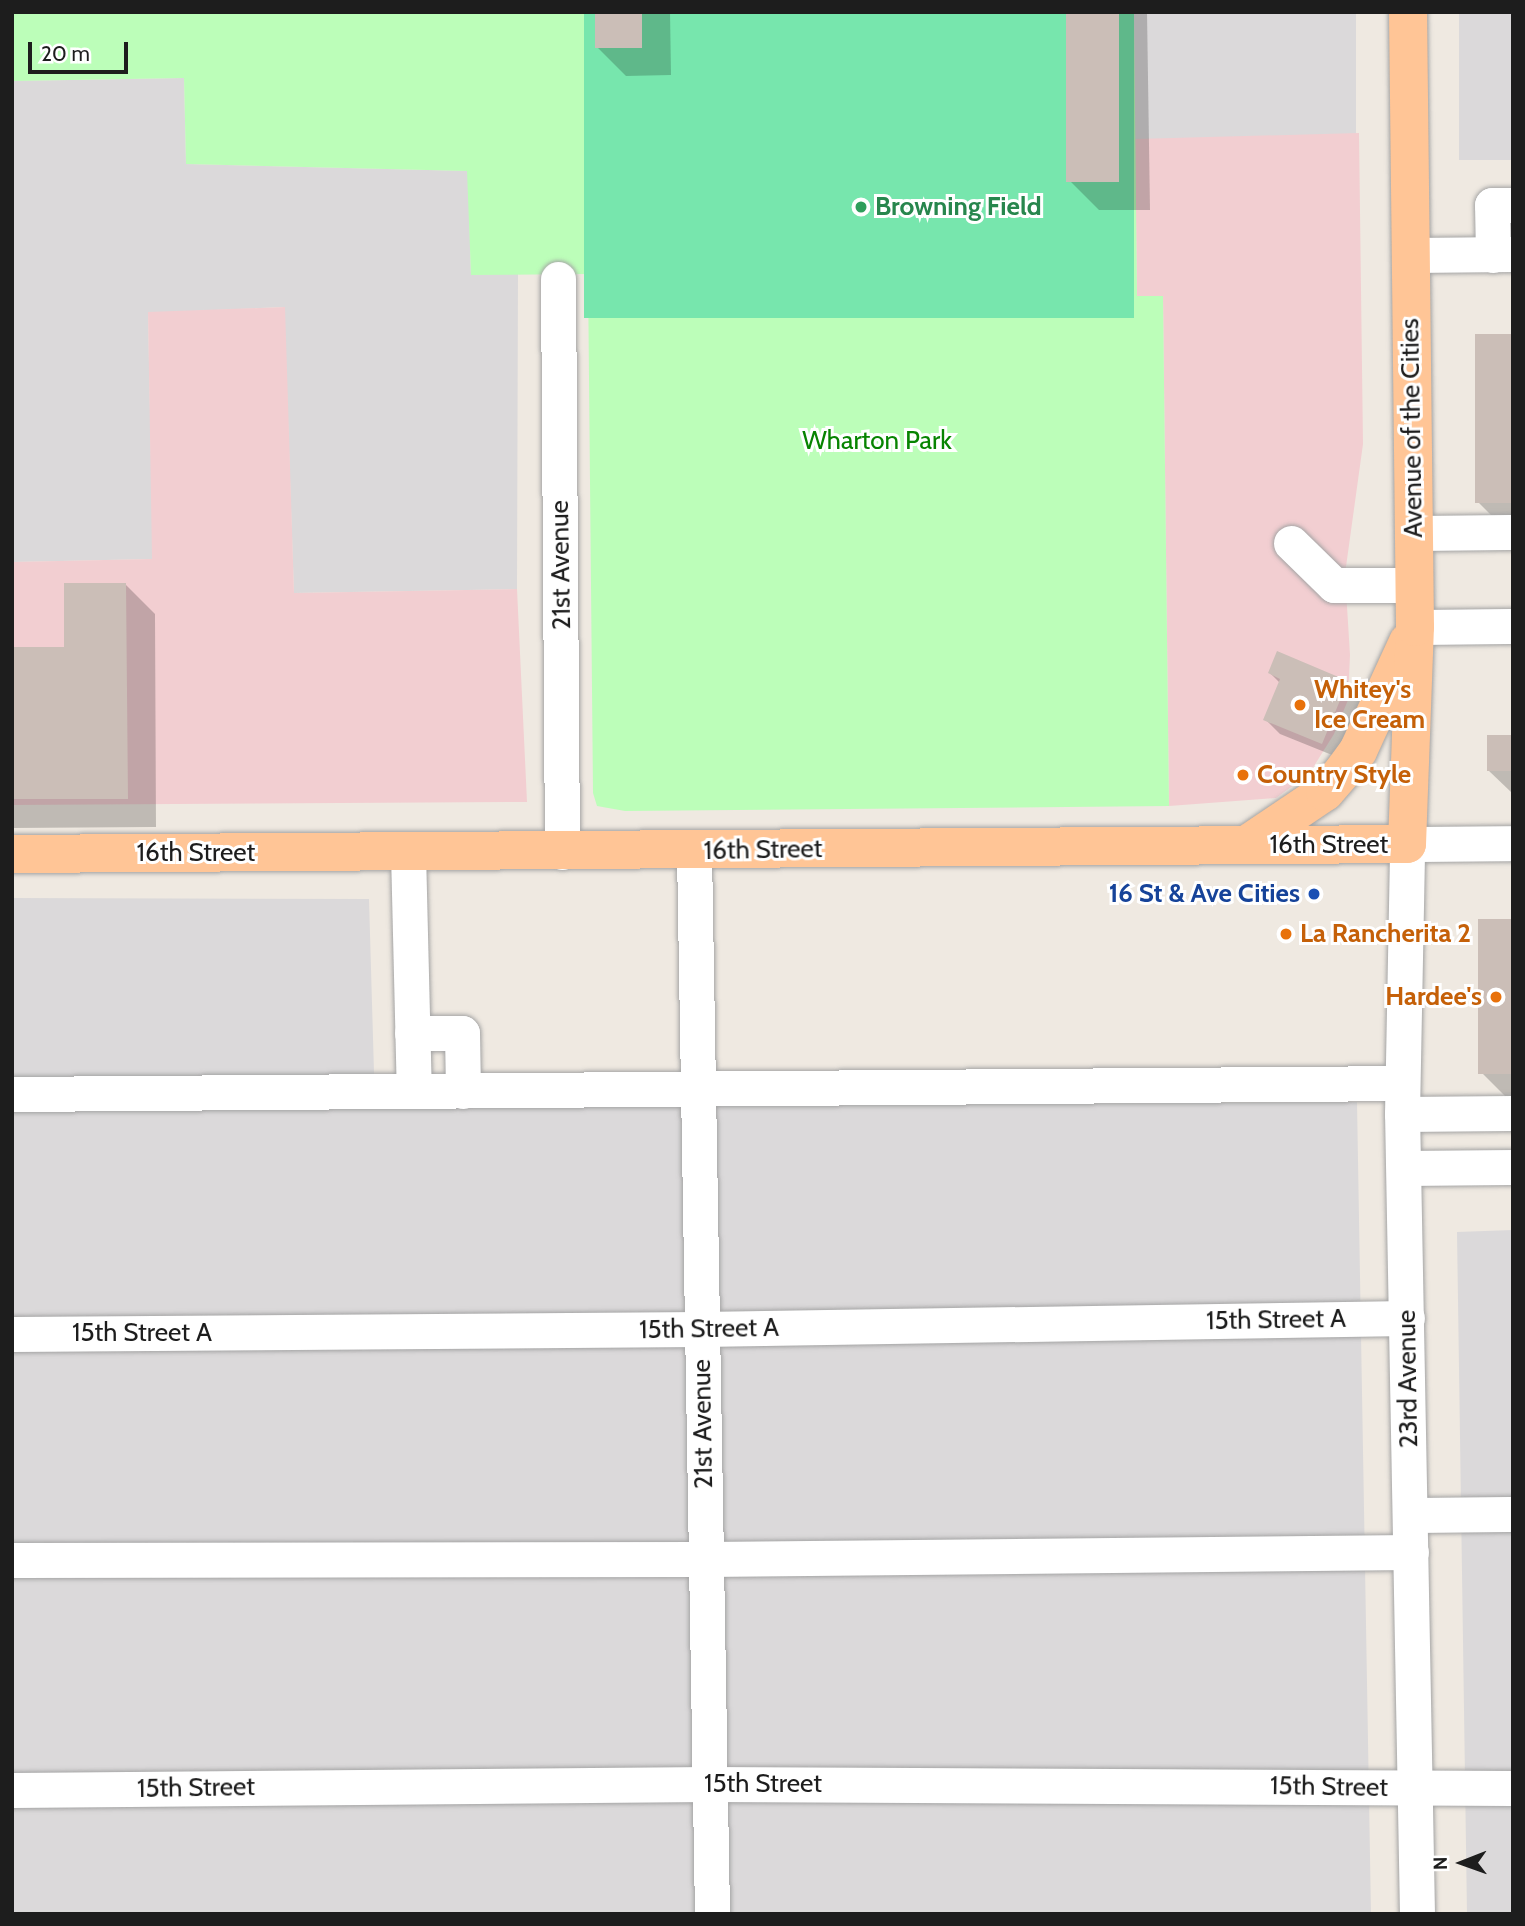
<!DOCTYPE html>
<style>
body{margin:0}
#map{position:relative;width:1525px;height:1926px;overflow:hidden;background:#efe9e1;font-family:Cabin,sans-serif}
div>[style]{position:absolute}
.residential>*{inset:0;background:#dbd9da;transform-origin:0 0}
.commercial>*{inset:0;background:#f2ced1}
.park>*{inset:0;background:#bcfeb9}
.pitch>*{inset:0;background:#77e6ad;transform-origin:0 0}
.shadow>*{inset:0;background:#0003}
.building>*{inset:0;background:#cbbeb7;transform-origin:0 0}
.roads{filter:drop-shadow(0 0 2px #a4a4a4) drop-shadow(0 0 2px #a4a4a4)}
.minor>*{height:35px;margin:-17.5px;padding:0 17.5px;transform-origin:17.5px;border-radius:17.5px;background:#fff}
.major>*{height:38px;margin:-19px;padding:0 19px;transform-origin:19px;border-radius:19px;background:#ffc596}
.dots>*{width:19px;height:19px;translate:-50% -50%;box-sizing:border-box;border:4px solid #fff;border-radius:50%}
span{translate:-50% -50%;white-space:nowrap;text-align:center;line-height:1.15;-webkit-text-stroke:6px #fff;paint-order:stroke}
.leisure-label{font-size:26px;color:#27864d;font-weight:700}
.left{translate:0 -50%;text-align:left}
.street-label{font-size:26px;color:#1d1d1d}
.park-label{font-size:26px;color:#078401}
.food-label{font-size:26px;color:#c56008;font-weight:700}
.right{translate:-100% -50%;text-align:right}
.transit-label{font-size:26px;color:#164399;font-weight:700}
.frame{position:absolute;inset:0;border:14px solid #1d1d1d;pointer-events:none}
.north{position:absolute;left:1427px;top:1828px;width:70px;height:70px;-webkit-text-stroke:5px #fff;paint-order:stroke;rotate:269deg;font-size:19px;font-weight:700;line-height:28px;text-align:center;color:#1d1d1d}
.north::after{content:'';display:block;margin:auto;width:24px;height:32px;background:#1d1d1d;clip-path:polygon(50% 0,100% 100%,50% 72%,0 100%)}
.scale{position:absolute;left:28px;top:42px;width:100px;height:32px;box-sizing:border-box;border:4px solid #1d1d1d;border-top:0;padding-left:9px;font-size:21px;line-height:24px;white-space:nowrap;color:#1d1d1d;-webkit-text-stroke:5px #fff;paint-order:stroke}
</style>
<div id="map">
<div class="residential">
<i style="left:1134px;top:12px;width:222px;height:127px"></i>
<i style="left:1459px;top:12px;width:54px;height:148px"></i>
<i style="clip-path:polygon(184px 78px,186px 164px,468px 171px,471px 275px,518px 273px,517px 589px,294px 593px,284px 307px,148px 313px,153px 559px,12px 562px,12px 81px)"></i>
<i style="clip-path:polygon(12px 898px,369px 899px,375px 1107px,1357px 1102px,1371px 1914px,12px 1914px)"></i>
<i style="clip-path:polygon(1513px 1230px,1513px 1914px,1467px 1914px,1457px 1232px)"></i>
</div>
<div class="commercial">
<i style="clip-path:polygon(1359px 133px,1363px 444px,1345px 574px,1350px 655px,1348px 700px,1334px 734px,1309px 774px,1276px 798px,1169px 806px,1163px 297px,1137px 297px,1135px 139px)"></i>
<i style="clip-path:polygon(285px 307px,294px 593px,517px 589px,527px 802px,12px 805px,12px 562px,152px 559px,148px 312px)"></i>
</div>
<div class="park">
<i style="clip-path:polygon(12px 12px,1134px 12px,1137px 296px,1163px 296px,1169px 806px,625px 811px,597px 806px,593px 793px,588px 274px,471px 275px,467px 171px,186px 164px,184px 78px,12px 81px)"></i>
</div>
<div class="pitch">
<i style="left:584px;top:12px;width:550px;height:306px"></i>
</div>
<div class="shadow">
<i style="clip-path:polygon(596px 12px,670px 12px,671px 75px,626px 76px,597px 47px)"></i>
<i style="clip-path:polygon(1068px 12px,1147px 12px,1150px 210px,1099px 210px,1070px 181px)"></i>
<i style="clip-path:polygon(1513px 336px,1513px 532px,1508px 532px,1479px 503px)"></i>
<i style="clip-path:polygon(126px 585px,155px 614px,156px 827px,12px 828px,12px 649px,66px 649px)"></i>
<i style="clip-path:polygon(1270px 673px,1347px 682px,1362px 697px,1337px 757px,1280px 734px,1265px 719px,1280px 683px)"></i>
<i style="clip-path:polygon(1513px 737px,1513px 792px,1511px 792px,1488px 770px)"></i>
<i style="clip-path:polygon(1513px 921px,1513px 1096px,1505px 1096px,1483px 1074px)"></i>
</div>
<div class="building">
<i style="left:595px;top:12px;width:47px;height:36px"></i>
<i style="left:1066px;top:12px;width:53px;height:170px"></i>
<i style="left:1513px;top:334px;width:169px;height:38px;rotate:90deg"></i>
<i style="clip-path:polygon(64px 583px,126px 583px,128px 799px,12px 799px,12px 647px,64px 647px)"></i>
<i style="clip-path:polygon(1277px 651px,1348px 681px,1322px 744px,1263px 720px,1280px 679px,1268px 673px)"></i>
<i style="left:1487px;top:735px;width:26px;height:36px"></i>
<i style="left:1513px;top:919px;width:155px;height:35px;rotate:90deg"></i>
</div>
<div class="roads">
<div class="minor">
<i style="left:1411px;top:255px;width:102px;rotate:-0.6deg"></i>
<i style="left:1493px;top:255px;width:50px;rotate:-91.1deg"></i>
<i style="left:1492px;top:205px;width:21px"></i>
<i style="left:558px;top:279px;width:573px;rotate:89.6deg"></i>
<i style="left:1413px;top:533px;width:100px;rotate:-0.6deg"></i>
<i style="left:1291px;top:543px;width:60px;rotate:44.3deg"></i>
<i style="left:1334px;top:585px;width:80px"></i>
<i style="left:1415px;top:627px;width:98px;rotate:-0.6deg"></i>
<i style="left:694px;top:851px;width:1063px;rotate:89.03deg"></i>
<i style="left:408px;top:852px;width:239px;rotate:88.6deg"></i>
<i style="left:412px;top:1033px;width:50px"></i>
<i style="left:462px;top:1033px;width:58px;rotate:89deg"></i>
<i style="left:12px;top:1094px;width:1390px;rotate:-0.45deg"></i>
<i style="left:1402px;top:1114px;width:111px;rotate:-0.5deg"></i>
<i style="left:1404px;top:1168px;width:109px;rotate:-0.5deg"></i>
<i style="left:12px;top:1334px;width:689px;rotate:-0.42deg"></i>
<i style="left:701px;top:1329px;width:706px;rotate:-0.89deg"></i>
<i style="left:1410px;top:1515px;width:103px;rotate:-0.6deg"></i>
<i style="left:12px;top:1560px;width:694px;rotate:-0.08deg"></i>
<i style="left:706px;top:1559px;width:705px;rotate:-0.57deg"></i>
<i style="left:12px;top:1790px;width:697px;rotate:-0.49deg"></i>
<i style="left:709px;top:1784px;width:804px;rotate:0.29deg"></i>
<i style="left:1417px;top:1914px;width:800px;rotate:-91.07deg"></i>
<i style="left:1402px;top:1114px;width:270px;rotate:-88.9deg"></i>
<i style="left:1407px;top:844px;width:106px;rotate:-0.5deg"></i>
</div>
<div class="major">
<i style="left:1246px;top:845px;width:95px;rotate:-33.9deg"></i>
<i style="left:1325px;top:792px;width:29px;rotate:-49deg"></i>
<i style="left:1344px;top:770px;width:24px;rotate:-54deg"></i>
<i style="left:1358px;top:751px;width:120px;rotate:-65.4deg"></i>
<i style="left:12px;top:854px;width:1395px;rotate:-0.41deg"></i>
<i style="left:1407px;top:844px;width:217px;rotate:-87.9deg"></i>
<i style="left:1415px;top:627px;width:615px;rotate:-90.65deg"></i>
</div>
</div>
<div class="dots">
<i style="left:861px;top:207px;background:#2e9e5b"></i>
<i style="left:1300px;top:705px;background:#e8710a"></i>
<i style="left:1243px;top:775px;background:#e8710a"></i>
<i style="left:1314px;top:894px;background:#1a4fb4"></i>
<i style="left:1286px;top:934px;background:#e8710a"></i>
<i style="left:1496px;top:997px;background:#e8710a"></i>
</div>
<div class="leisure-label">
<span class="left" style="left:875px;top:207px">Browning Field</span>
</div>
<div class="street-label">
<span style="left:1412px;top:428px;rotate:-91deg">Avenue of the Cities</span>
<span style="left:561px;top:565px;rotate:-91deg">21st Avenue</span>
<span style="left:1329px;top:845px">16th Street</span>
<span style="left:763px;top:850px;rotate:-1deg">16th Street</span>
<span style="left:196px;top:853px">16th Street</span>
<span style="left:1276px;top:1320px;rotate:-1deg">15th Street A</span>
<span style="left:709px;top:1329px;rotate:-1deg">15th Street A</span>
<span style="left:142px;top:1333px">15th Street A</span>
<span style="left:1408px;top:1379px;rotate:-91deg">23rd Avenue</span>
<span style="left:703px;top:1424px;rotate:-91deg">21st Avenue</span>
<span style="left:763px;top:1784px">15th Street</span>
<span style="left:1329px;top:1787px;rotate:1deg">15th Street</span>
<span style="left:196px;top:1788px;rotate:-1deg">15th Street</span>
</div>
<div class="park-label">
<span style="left:877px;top:441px">Wharton Park</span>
</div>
<div class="food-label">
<span class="left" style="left:1314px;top:705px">Whitey's<br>Ice Cream</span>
<span class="left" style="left:1257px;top:775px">Country Style</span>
<span class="left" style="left:1300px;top:934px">La Rancherita 2</span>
<span class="right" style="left:1482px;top:997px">Hardee's</span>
</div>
<div class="transit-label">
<span class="right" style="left:1300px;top:894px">16 St &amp; Ave Cities</span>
</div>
<div class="frame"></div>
<div class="north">N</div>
<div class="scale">20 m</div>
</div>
